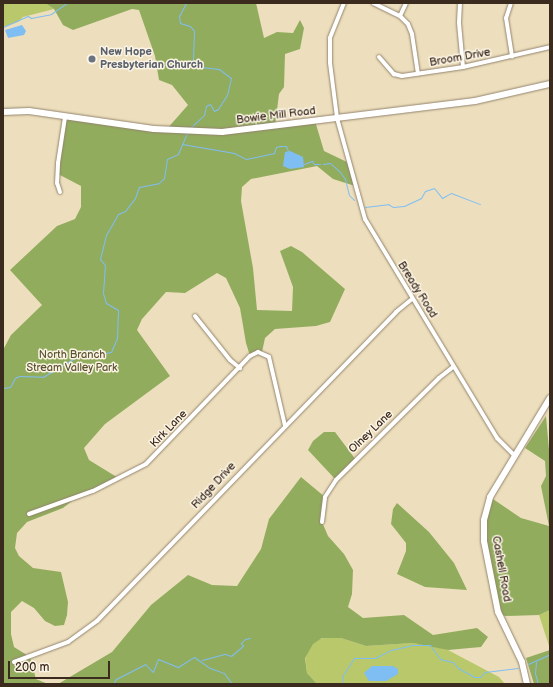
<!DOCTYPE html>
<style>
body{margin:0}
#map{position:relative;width:553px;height:687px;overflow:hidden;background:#eddfbd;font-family:"Balsamiq Sans",sans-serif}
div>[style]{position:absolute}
.green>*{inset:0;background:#b9c86a}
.forest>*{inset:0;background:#92ac5e}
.water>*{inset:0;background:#7fbef3}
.stream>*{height:1px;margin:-0.5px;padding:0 0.5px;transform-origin:0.5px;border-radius:0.5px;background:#7fbef3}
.roads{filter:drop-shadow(0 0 1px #94846e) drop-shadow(0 0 1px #94846e)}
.street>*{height:4px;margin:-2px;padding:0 2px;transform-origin:2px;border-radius:2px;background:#fff}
.secondary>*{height:6px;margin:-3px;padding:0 3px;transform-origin:3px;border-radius:3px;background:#fff}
.dots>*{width:11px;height:11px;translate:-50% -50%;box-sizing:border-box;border:2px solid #fcf5e5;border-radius:50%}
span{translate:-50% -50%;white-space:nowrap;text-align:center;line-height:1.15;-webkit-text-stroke:3px #fcf5e5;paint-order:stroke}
.worship-label{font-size:11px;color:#5b616d;font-weight:700}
.left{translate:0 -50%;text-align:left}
.street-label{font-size:11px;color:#3b2a1e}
.park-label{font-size:11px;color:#5a5231}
.frame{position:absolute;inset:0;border:4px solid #3b2a1e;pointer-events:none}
.scale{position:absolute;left:8px;top:661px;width:102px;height:18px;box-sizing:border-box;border:2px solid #3b2a1e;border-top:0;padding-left:5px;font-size:12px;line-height:14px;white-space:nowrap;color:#3b2a1e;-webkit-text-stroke:3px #fcf5e5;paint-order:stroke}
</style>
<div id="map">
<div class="green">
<i style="clip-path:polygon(3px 3px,45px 3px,54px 9px,23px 17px,18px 22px,3px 27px)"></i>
<i style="clip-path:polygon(550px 610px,550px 649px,539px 615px)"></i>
<i style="clip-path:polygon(323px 638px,341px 638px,366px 646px,413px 643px,434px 646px,448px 650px,499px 677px,505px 684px,317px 684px,307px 673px,304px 646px)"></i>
</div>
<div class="forest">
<i style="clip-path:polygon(45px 3px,256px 3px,264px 38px,277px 32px,293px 33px,300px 20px,304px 28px,300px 49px,285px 54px,284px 87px,279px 94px,275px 126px,315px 121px,324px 151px,349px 163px,355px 186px,333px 179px,317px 166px,251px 179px,242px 187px,241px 201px,253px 268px,257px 310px,292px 311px,293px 287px,280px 251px,291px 246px,302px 252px,345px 289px,330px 322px,316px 326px,275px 329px,265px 338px,262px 352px,250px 356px,246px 343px,240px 308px,226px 278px,217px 273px,185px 293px,166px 292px,142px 319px,137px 330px,170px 376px,105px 424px,84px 448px,89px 460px,120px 479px,77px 497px,63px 508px,27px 522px,17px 533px,15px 548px,19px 556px,33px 568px,61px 572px,68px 602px,67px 615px,64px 625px,55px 626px,45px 621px,34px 608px,22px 601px,11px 612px,11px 634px,14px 647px,30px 657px,36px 679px,48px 684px,3px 684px,3px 350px,11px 335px,42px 305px,10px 270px,57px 226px,75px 219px,81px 207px,81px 186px,58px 174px,65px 117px,166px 130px,188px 105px,172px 85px,159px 80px,155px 56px,139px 10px,132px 9px,73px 30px,63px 25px,54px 9px)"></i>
<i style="clip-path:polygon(546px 416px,550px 461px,550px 610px,539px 615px,505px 616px,498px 612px,484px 529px,490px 497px,521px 518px,549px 526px,541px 486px,546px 476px,545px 461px,525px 448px)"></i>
<i style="clip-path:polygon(324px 432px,335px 432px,356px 460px,336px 480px,308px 450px,313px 441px)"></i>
<i style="clip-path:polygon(301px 477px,325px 497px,322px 522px,328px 536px,344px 554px,353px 570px,352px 594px,348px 607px,363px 618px,404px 615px,433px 635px,477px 628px,488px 637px,481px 647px,448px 650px,413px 643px,366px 646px,341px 638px,322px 638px,313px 644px,305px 658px,307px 673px,317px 684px,58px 684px,112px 652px,151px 605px,188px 575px,212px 585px,237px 586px,261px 549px,269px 519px)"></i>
<i style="clip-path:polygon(397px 503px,429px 532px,454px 563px,467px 590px,425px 587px,397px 574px,406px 551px,406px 543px,391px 524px,393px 509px)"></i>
<i style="clip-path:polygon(550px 650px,550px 684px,534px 684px,526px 658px)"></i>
</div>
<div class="water">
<i style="clip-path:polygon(22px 25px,26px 31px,24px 35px,8px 38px,5px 30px)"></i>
<i style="clip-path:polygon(290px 151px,303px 157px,304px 167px,290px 169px,283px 166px,285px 152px)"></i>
<i style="clip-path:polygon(372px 666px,393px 666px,398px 669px,398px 674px,386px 681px,369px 681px,364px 673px)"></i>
</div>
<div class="stream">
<i style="left:186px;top:3px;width:15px;rotate:118deg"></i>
<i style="left:179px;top:16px;width:7px;rotate:82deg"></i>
<i style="left:180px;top:23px;width:10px;rotate:17deg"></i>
<i style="left:190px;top:26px;width:6px;rotate:51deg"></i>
<i style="left:194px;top:31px;width:31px;rotate:92deg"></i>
<i style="left:193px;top:62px;width:9px;rotate:32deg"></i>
<i style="left:201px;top:67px;width:18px;rotate:6deg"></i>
<i style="left:219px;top:69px;width:15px;rotate:37deg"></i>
<i style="left:231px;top:78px;width:17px;rotate:103deg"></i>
<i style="left:227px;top:95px;width:17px;rotate:123deg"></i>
<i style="left:218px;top:109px;width:4px;rotate:153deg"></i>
<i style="left:214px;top:111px;width:8px;rotate:-120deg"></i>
<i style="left:210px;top:104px;width:4px;rotate:153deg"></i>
<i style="left:206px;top:106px;width:9px;rotate:103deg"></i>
<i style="left:204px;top:115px;width:19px;rotate:137deg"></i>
<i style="left:3px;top:27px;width:27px;rotate:-24deg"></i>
<i style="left:28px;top:16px;width:4px;rotate:34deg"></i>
<i style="left:31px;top:18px;width:20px;rotate:-11deg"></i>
<i style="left:51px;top:14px;width:19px;rotate:-35deg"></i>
<i style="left:182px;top:144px;width:53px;rotate:9.8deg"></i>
<i style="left:234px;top:153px;width:13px;rotate:27deg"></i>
<i style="left:246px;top:159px;width:29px;rotate:-12deg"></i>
<i style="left:274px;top:153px;width:6px;rotate:-72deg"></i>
<i style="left:276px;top:147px;width:4px;rotate:-14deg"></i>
<i style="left:280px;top:146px;width:6px"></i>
<i style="left:286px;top:146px;width:5px;rotate:68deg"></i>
<i style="left:304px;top:164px;width:9px;rotate:-21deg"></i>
<i style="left:312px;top:161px;width:4px;rotate:56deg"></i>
<i style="left:314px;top:164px;width:6px"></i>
<i style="left:323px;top:164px;width:7px;rotate:-8deg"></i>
<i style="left:330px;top:163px;width:13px;rotate:42deg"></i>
<i style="left:340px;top:172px;width:9px;rotate:54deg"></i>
<i style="left:345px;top:179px;width:16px;rotate:76deg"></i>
<i style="left:349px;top:195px;width:7px;rotate:45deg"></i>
<i style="left:365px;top:207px;width:23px;rotate:-7deg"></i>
<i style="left:388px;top:204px;width:6px;rotate:31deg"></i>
<i style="left:393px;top:207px;width:11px;rotate:-5deg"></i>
<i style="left:404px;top:206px;width:19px;rotate:-25deg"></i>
<i style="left:421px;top:198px;width:8px;rotate:-60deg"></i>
<i style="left:425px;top:191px;width:9px;rotate:-18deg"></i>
<i style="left:434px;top:188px;width:13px;rotate:51deg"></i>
<i style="left:442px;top:198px;width:10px;rotate:-29deg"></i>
<i style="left:451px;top:193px;width:31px;rotate:21deg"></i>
<i style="left:3px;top:388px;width:7px;rotate:-8deg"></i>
<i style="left:10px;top:387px;width:10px;rotate:-61deg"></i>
<i style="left:15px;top:378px;width:4px;rotate:-27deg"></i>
<i style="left:19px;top:376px;width:24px;rotate:2deg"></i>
<i style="left:43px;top:377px;width:52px;rotate:-31deg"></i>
<i style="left:88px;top:350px;width:14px;rotate:17deg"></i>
<i style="left:101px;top:354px;width:10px;rotate:-11deg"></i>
<i style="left:111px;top:352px;width:15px;rotate:-67deg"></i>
<i style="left:117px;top:338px;width:24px;rotate:-88deg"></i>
<i style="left:118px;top:314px;width:4px;rotate:-90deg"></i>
<i style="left:118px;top:310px;width:14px;rotate:-150deg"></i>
<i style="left:106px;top:303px;width:10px;rotate:-107deg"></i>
<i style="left:103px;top:293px;width:28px;rotate:-86deg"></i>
<i style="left:105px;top:265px;width:8px;rotate:-130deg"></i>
<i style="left:100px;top:259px;width:25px;rotate:-76deg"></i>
<i style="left:106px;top:235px;width:24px;rotate:-60deg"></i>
<i style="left:118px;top:214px;width:8px;rotate:-23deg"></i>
<i style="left:125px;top:211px;width:16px;rotate:-52deg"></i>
<i style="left:135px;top:198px;width:12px;rotate:-70deg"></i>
<i style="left:139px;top:187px;width:20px;rotate:-11deg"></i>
<i style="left:159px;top:183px;width:7px;rotate:-45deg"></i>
<i style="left:164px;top:178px;width:19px;rotate:-81deg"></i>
<i style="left:167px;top:159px;width:12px;rotate:-24deg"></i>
<i style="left:178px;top:154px;width:23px;rotate:-67deg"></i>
<i style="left:3px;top:448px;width:1px;rotate:-90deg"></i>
<i style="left:202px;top:660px;width:24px;rotate:-15deg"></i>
<i style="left:225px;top:654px;width:6px;rotate:18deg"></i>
<i style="left:231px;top:656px;width:16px;rotate:-40deg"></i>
<i style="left:243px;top:646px;width:4px;rotate:-124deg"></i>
<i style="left:241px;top:643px;width:6px;rotate:-45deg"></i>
<i style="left:245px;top:639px;width:5px;rotate:-11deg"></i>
<i style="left:536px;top:662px;width:11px;rotate:95deg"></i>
<i style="left:535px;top:673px;width:11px;rotate:75deg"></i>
<i style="left:528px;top:664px;width:24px;rotate:-24deg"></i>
<i style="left:113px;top:684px;width:6px;rotate:-59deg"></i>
<i style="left:116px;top:679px;width:33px;rotate:-27deg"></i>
<i style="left:145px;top:664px;width:11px;rotate:45deg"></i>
<i style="left:153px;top:672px;width:14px;rotate:-69deg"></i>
<i style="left:158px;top:659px;width:22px;rotate:22deg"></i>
<i style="left:178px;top:667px;width:19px;rotate:-32deg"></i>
<i style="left:194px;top:657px;width:19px;rotate:35deg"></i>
<i style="left:210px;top:668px;width:15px;rotate:20deg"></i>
<i style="left:224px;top:673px;width:14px;rotate:54deg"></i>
<i style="left:342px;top:684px;width:9px;rotate:-84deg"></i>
<i style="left:343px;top:675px;width:20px;rotate:-57deg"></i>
<i style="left:354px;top:658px;width:21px"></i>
<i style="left:375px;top:658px;width:18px;rotate:-27deg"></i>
<i style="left:391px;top:650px;width:23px;rotate:-13deg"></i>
<i style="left:413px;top:645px;width:17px"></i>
<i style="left:430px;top:645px;width:17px;rotate:54deg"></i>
<i style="left:440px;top:659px;width:13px;rotate:13deg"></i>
<i style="left:453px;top:662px;width:8px;rotate:50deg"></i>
<i style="left:458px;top:668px;width:18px;rotate:29deg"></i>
<i style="left:474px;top:677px;width:6px"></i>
<i style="left:480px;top:677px;width:7px;rotate:-45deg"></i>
<i style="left:485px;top:672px;width:33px;rotate:-7deg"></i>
</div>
<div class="roads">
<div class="street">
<i style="left:344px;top:3px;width:38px;rotate:112deg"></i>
<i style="left:330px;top:38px;width:25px;rotate:90deg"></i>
<i style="left:330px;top:63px;width:55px;rotate:82.7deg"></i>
<i style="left:337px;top:118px;width:105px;rotate:74.5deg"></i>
<i style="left:365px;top:219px;width:256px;rotate:58.9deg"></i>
<i style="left:497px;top:438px;width:24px;rotate:45deg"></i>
<i style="left:373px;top:3px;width:30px;rotate:26deg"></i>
<i style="left:400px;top:16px;width:11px;rotate:45deg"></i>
<i style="left:408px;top:24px;width:11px;rotate:68deg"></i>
<i style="left:412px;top:34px;width:40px;rotate:81.5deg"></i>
<i style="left:460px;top:3px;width:20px;rotate:93deg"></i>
<i style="left:459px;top:23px;width:44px;rotate:84.8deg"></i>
<i style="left:511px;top:3px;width:16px;rotate:108deg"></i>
<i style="left:506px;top:18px;width:39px;rotate:81deg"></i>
<i style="left:400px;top:16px;width:14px;rotate:-65deg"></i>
<i style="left:379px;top:57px;width:23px;rotate:49deg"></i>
<i style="left:394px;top:74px;width:8px;rotate:14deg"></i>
<i style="left:402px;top:76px;width:62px;rotate:-8.4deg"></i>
<i style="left:463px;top:67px;width:89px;rotate:-12.9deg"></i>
<i style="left:60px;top:192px;width:9px;rotate:-108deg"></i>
<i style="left:57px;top:183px;width:20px;rotate:-87deg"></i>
<i style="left:58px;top:163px;width:47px;rotate:-81.3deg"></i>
<i style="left:195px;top:316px;width:56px;rotate:51.5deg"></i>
<i style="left:230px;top:360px;width:13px;rotate:39deg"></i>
<i style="left:29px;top:514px;width:68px;rotate:-19.8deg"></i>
<i style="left:93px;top:491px;width:59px;rotate:-27deg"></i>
<i style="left:146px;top:464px;width:150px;rotate:-46.1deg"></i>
<i style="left:250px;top:356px;width:9px;rotate:-27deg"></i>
<i style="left:258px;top:352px;width:12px;rotate:24deg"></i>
<i style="left:269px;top:357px;width:71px;rotate:76.9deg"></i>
<i style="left:322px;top:522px;width:25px;rotate:-83deg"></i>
<i style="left:325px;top:497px;width:20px;rotate:-57deg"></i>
<i style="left:336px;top:480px;width:145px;rotate:-44.7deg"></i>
<i style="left:439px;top:378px;width:18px;rotate:-38deg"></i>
<i style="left:14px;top:662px;width:58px;rotate:-20.3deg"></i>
<i style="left:68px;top:642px;width:36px;rotate:-36deg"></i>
<i style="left:97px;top:621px;width:430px;rotate:-45.9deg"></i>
<i style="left:396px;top:312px;width:19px;rotate:-39deg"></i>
</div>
<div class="secondary">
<i style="left:3px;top:112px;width:26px;rotate:-2deg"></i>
<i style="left:29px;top:111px;width:126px;rotate:8.2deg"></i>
<i style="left:154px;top:129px;width:68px;rotate:2.5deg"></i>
<i style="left:222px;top:132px;width:255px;rotate:-7deg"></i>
<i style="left:475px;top:101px;width:77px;rotate:-12.8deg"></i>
<i style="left:527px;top:684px;width:23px;rotate:-103deg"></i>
<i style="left:522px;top:662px;width:55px;rotate:-115.6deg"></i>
<i style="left:498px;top:612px;width:72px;rotate:-101.2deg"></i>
<i style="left:484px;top:541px;width:21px;rotate:-90deg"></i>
<i style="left:484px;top:520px;width:24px;rotate:-75deg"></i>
<i style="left:490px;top:497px;width:116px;rotate:-58.8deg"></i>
</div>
</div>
<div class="dots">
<i style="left:92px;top:59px;background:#6b7280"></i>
</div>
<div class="worship-label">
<span class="left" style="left:100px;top:59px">New Hope<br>Presbyterian Church</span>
</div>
<div class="street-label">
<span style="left:460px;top:58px;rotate:-10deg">Broom Drive</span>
<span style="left:276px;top:116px;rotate:-7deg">Bowie Mill Road</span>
<span style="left:417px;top:290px;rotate:58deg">Bready Road</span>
<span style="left:169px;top:429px;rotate:-46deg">Kirk Lane</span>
<span style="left:371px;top:432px;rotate:-44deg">Olney Lane</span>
<span style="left:214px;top:486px;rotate:-47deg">Ridge Drive</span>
<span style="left:501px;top:569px;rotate:80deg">Cashell Road</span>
</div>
<div class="park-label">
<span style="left:72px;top:362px">North Branch<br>Stream Valley Park</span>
</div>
<div class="frame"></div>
<div class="scale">200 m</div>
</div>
